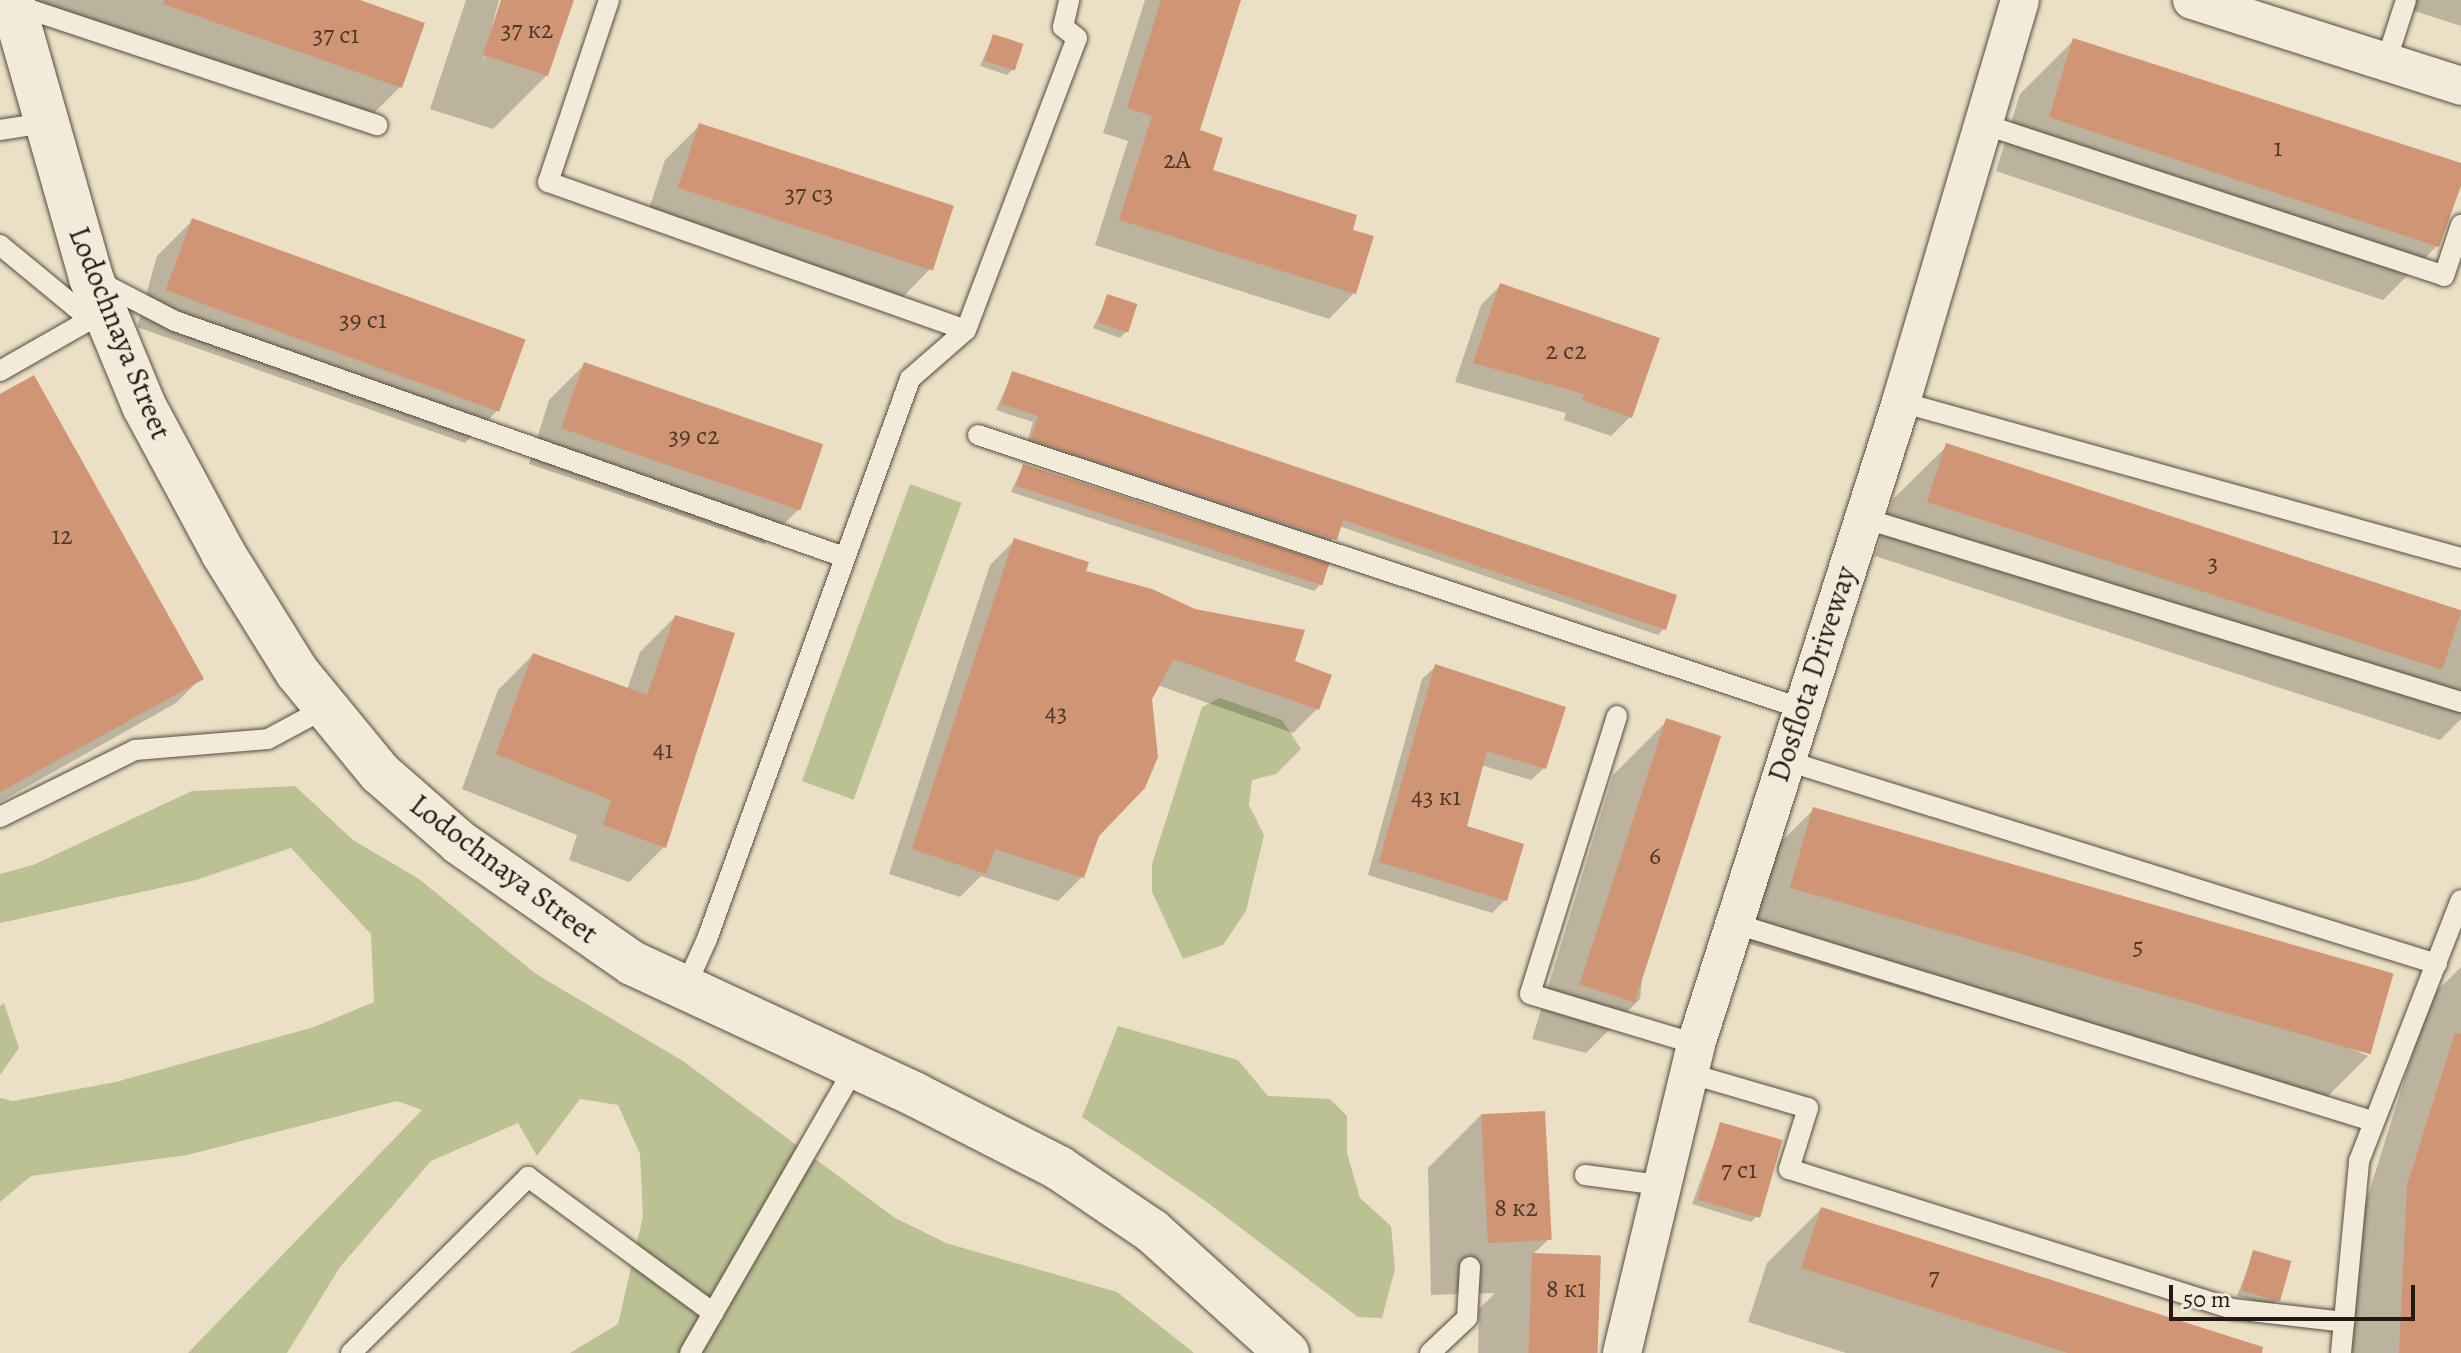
<!DOCTYPE html>
<meta charset="utf-8">
<style>
body{margin:0}
#map{position:relative;width:2461px;height:1353px;overflow:hidden;background:#ebe0c6;font-family:Alegreya,serif}
div>[style]{position:absolute}
.green>*{inset:0;background:#bbc192;transform-origin:0 0}
.shadow>*{inset:0;background:#0003}
.building>*{inset:0;background:#d09574;transform-origin:0 0}
.roads{filter:drop-shadow(0 0 2px #564c40) drop-shadow(0 0 2px #564c40)}
.service>*{height:20px;margin:-10px;padding:0 10px;transform-origin:10px;border-radius:10px;background:#f2ebda}
.minor>*{height:38px;margin:-19px;padding:0 19px;transform-origin:19px;border-radius:19px;background:#f2ebda}
.tertiary>*{height:44px;margin:-22px;padding:0 22px;transform-origin:22px;border-radius:22px;background:#f2ebda}
span{translate:-50% -50%;white-space:nowrap;text-align:center;line-height:1.15;-webkit-text-stroke:6px #f2ebda;paint-order:stroke}
.number-label{font-size:26px;color:#4f392b}
.number-label span{-webkit-text-stroke-width:0}
.street-label{font-size:30px;color:#241a13}
.scale{position:absolute;left:2169px;top:1285px;width:246px;height:36px;box-sizing:border-box;border:4px solid #241a13;border-top:0;padding-left:10px;font-size:24px;line-height:28px;white-space:nowrap;color:#241a13;-webkit-text-stroke:6px #f2ebda;paint-order:stroke}
</style>
<div id="map">
<div class="green">
<i style="left:910px;top:484px;width:55px;height:316px;rotate:20deg"></i>
<i style="clip-path:polygon(1220px 698px,1282px 720px,1301px 749px,1276px 774px,1252px 780px,1249px 805px,1264px 835px,1246px 911px,1223px 945px,1183px 959px,1152px 892px,1152px 864px,1202px 707px)"></i>
<i style="clip-path:polygon(295px 786px,353px 840px,419px 879px,536px 974px,683px 1061px,895px 1218px,946px 1243px,1117px 1292px,1194px 1353px,570px 1353px,618px 1324px,643px 1216px,640px 1154px,618px 1105px,580px 1099px,537px 1156px,518px 1123px,431px 1161px,340px 1267px,287px 1353px,188px 1353px,422px 1110px,397px 1101px,187px 1155px,31px 1176px,0 1202px,0 1098px,13px 1101px,116px 1082px,314px 1027px,374px 1002px,371px 934px,291px 848px,196px 880px,0 923px,0 874px,33px 865px,192px 791px)"></i>
<i style="clip-path:polygon(4px 1003px,19px 1048px,0 1075px,0 1006px)"></i>
<i style="clip-path:polygon(1118px 1026px,1238px 1060px,1268px 1096px,1330px 1099px,1347px 1116px,1347px 1153px,1360px 1198px,1391px 1226px,1395px 1269px,1382px 1318px,1358px 1317px,1204px 1200px,1082px 1117px)"></i>
</div>
<div class="shadow">
<i style="clip-path:polygon(34px 0,354px 0,400px 87px,365px 122px,32px 5px)"></i>
<i style="clip-path:polygon(466px 0,499px 0,482px 65px,503px 0,571px 0,547px 75px,493px 129px,430px 109px)"></i>
<i style="clip-path:polygon(1145px 0,1238px 0,1197px 132px,1210px 171px,1350px 231px,1354px 293px,1329px 319px,1095px 245px,1128px 141px,1103px 133px)"></i>
<i style="clip-path:polygon(2398px 0,2461px 0,2461px 26px,2396px 5px)"></i>
<i style="clip-path:polygon(993px 36px,1013px 69px,1007px 75px,980px 66px)"></i>
<i style="clip-path:polygon(2074px 40px,2461px 165px,2461px 180px,2437px 246px,2383px 300px,1996px 171px,2020px 94px)"></i>
<i style="clip-path:polygon(700px 125px,931px 268px,896px 304px,644px 224px,665px 160px)"></i>
<i style="clip-path:polygon(193px 220px,500px 408px,465px 443px,137px 327px,157px 256px)"></i>
<i style="clip-path:polygon(1500px 286px,1631px 416px,1611px 436px,1564px 420px,1566px 413px,1455px 382px,1481px 305px)"></i>
<i style="clip-path:polygon(1108px 297px,1126px 332px,1120px 338px,1093px 328px)"></i>
<i style="clip-path:polygon(584px 365px,800px 508px,764px 544px,529px 464px,549px 400px)"></i>
<i style="clip-path:polygon(1012px 374px,1664px 629px,1658px 635px,1339px 526px,1329px 545px,1026px 445px,1033px 422px,996px 410px)"></i>
<i style="clip-path:polygon(0 396px,201px 678px,176px 703px,0 802px)"></i>
<i style="clip-path:polygon(1947px 446px,2461px 613px,2461px 719px,2440px 740px,1875px 556px,1893px 499px)"></i>
<i style="clip-path:polygon(1023px 466px,1320px 585px,1314px 591px,1011px 492px)"></i>
<i style="clip-path:polygon(1015px 540px,1292px 662px,1317px 709px,1293px 733px,1157px 685px,1082px 877px,1058px 901px,981px 876px,960px 897px,889px 874px,990px 565px)"></i>
<i style="clip-path:polygon(675px 617px,664px 847px,629px 882px,569px 860px,577px 835px,462px 789px,498px 690px,533px 655px,627px 690px,640px 652px)"></i>
<i style="clip-path:polygon(1435px 667px,1544px 768px,1531px 780px,1481px 765px,1465px 827px,1505px 900px,1492px 913px,1368px 875px,1422px 679px)"></i>
<i style="clip-path:polygon(1667px 721px,1640px 999px,1586px 1053px,1532px 1039px,1613px 775px)"></i>
<i style="clip-path:polygon(1814px 809px,2368px 1056px,2314px 1110px,1739px 941px,1760px 863px)"></i>
<i style="clip-path:polygon(2461px 967px,2461px 1353px,2349px 1353px,2354px 1240px,2430px 998px)"></i>
<i style="clip-path:polygon(1482px 1114px,1549px 1239px,1532px 1255px,1597px 1353px,1478px 1353px,1479px 1309px,1495px 1293px,1431px 1295px,1428px 1168px)"></i>
<i style="clip-path:polygon(1721px 1124px,1757px 1216px,1751px 1222px,1692px 1204px)"></i>
<i style="clip-path:polygon(1821px 1209px,2211px 1353px,1846px 1353px,1748px 1322px,1767px 1263px)"></i>
<i style="clip-path:polygon(2254px 1252px,2278px 1300px,2272px 1306px,2237px 1296px)"></i>
</div>
<div class="building">
<i style="clip-path:polygon(164px 0,360px 0,425px 23px,402px 88px,163px 4px)"></i>
<i style="clip-path:polygon(501px 0,574px 0,548px 76px,483px 55px)"></i>
<i style="clip-path:polygon(1161px 0,1241px 0,1200px 130px,1223px 138px,1213px 170px,1357px 215px,1353px 230px,1374px 236px,1356px 294px,1119px 220px,1152px 116px,1127px 108px)"></i>
<i style="left:993px;top:34px;width:32px;height:28px;rotate:18deg"></i>
<i style="clip-path:polygon(2073px 38px,2461px 163px,2461px 186px,2439px 247px,2049px 117px)"></i>
<i style="left:699px;top:123px;width:268px;height:68px;rotate:18deg"></i>
<i style="left:192px;top:218px;width:355px;height:77px;rotate:20deg"></i>
<i style="clip-path:polygon(1500px 283px,1660px 338px,1632px 418px,1582px 400px,1584px 394px,1473px 363px)"></i>
<i style="left:1107px;top:294px;width:32px;height:30px;rotate:18deg"></i>
<i style="left:584px;top:362px;width:253px;height:70px;rotate:19deg"></i>
<i style="clip-path:polygon(1012px 371px,1677px 595px,1666px 630px,1343px 520px,1337px 540px,1031px 439px,1038px 416px,1001px 404px)"></i>
<i style="clip-path:polygon(34px 375px,204px 679px,0 792px,0 394px)"></i>
<i style="left:1946px;top:443px;width:542px;height:62px;rotate:18deg"></i>
<i style="left:1023px;top:464px;width:322px;height:23px;rotate:18deg"></i>
<i style="clip-path:polygon(1014px 538px,1089px 562px,1086px 571px,1152px 589px,1195px 609px,1305px 630px,1295px 661px,1332px 675px,1319px 710px,1174px 659px,1152px 699px,1158px 757px,1145px 788px,1099px 836px,1084px 878px,995px 849px,986px 874px,912px 849px)"></i>
<i style="clip-path:polygon(675px 615px,735px 633px,666px 848px,603px 825px,611px 800px,496px 754px,533px 653px,647px 695px)"></i>
<i style="clip-path:polygon(1435px 664px,1566px 707px,1546px 769px,1487px 751px,1467px 826px,1524px 844px,1507px 901px,1379px 862px)"></i>
<i style="left:1666px;top:718px;width:58px;height:280px;rotate:18deg"></i>
<i style="left:1813px;top:807px;width:604px;height:84px;rotate:16deg"></i>
<i style="clip-path:polygon(2455px 1033px,2461px 1034px,2461px 1353px,2399px 1353px,2407px 1185px)"></i>
<i style="left:1545px;top:1111px;width:129px;height:64px;rotate:87deg"></i>
<i style="left:1720px;top:1122px;width:65px;height:81px;rotate:16deg"></i>
<i style="clip-path:polygon(1821px 1207px,2263px 1347px,2262px 1353px,2068px 1353px,1801px 1268px)"></i>
<i style="left:2253px;top:1250px;width:40px;height:42px;rotate:16deg"></i>
<i style="left:1532px;top:1253px;width:69px;height:100px;rotate:2deg"></i>
</div>
<div class="roads">
<div class="service">
<i style="left:609px;top:0;width:192px;rotate:108.5deg"></i>
<i style="left:548px;top:182px;width:443px;rotate:19.5deg"></i>
<i style="left:13px;top:4px;width:384px;rotate:18.4deg"></i>
<i style="left:2386px;top:62px;width:65px;rotate:-72.1deg"></i>
<i style="left:1983px;top:124px;width:485px;rotate:18.2deg"></i>
<i style="left:2444px;top:276px;width:54px;rotate:-71.6deg"></i>
<i style="left:0;top:130px;width:46px;rotate:-8.8deg"></i>
<i style="left:0;top:245px;width:132px;rotate:39.5deg"></i>
<i style="left:98px;top:281px;width:87px;rotate:27.5deg"></i>
<i style="left:175px;top:321px;width:709px;rotate:19.43deg"></i>
<i style="left:0;top:371px;width:105px;rotate:-29.7deg"></i>
<i style="left:1901px;top:402px;width:581px;rotate:15.57deg"></i>
<i style="left:978px;top:435px;width:866px;rotate:18.37deg"></i>
<i style="left:1863px;top:518px;width:626px;rotate:17.1deg"></i>
<i style="left:1617px;top:716px;width:291px;rotate:107.4deg"></i>
<i style="left:1530px;top:994px;width:173px;rotate:16.8deg"></i>
<i style="left:1784px;top:760px;width:684px;rotate:17.35deg"></i>
<i style="left:0;top:817px;width:151px;rotate:-26.4deg"></i>
<i style="left:135px;top:750px;width:133px;rotate:-4.7deg"></i>
<i style="left:268px;top:739px;width:64px;rotate:-28.2deg"></i>
<i style="left:1733px;top:923px;width:669px;rotate:17.22deg"></i>
<i style="left:684px;top:990px;width:56px;rotate:-65.7deg"></i>
<i style="left:707px;top:939px;width:596px;rotate:-70.07deg"></i>
<i style="left:910px;top:379px;width:74px;rotate:-41.2deg"></i>
<i style="left:966px;top:330px;width:312px;rotate:-69.2deg"></i>
<i style="left:1077px;top:38px;width:18px;rotate:-142deg"></i>
<i style="left:1063px;top:27px;width:28px;rotate:-77deg"></i>
<i style="left:1688px;top:1073px;width:125px;rotate:16.3deg"></i>
<i style="left:1808px;top:1108px;width:64px;rotate:107.3deg"></i>
<i style="left:1789px;top:1169px;width:467px;rotate:17.5deg"></i>
<i style="left:2234px;top:1309px;width:111px;rotate:6.7deg"></i>
<i style="left:1585px;top:1175px;width:76px;rotate:7.6deg"></i>
<i style="left:351px;top:1353px;width:250px;rotate:-44.8deg"></i>
<i style="left:528px;top:1177px;width:230px;rotate:36.3deg"></i>
<i style="left:690px;top:1353px;width:330px;rotate:-60deg"></i>
<i style="left:1430px;top:1353px;width:51px;rotate:-43.4deg"></i>
<i style="left:1467px;top:1318px;width:51px;rotate:-86.6deg"></i>
<i style="left:2341px;top:1353px;width:193px;rotate:-84.6deg"></i>
<i style="left:2359px;top:1161px;width:280px;rotate:-68.7deg"></i>
</div>
<div class="minor">
<i style="left:2192px;top:0;width:282px;rotate:17.7deg"></i>
<i style="left:1622px;top:1353px;width:318px;rotate:-76.5deg"></i>
<i style="left:1696px;top:1044px;width:674px;rotate:-72.29deg"></i>
<i style="left:1901px;top:402px;width:419px;rotate:-73.5deg"></i>
</div>
<div class="tertiary">
<i style="left:12px;top:0;width:289px;rotate:74.1deg"></i>
<i style="left:91px;top:278px;width:139px;rotate:67.5deg"></i>
<i style="left:144px;top:406px;width:167px;rotate:61.7deg"></i>
<i style="left:223px;top:553px;width:140px;rotate:58.1deg"></i>
<i style="left:297px;top:672px;width:131px;rotate:50.6deg"></i>
<i style="left:380px;top:773px;width:106px;rotate:41.2deg"></i>
<i style="left:460px;top:843px;width:210px;rotate:34.9deg"></i>
<i style="left:632px;top:963px;width:313px;rotate:24.9deg"></i>
<i style="left:916px;top:1095px;width:161px;rotate:27deg"></i>
<i style="left:1059px;top:1168px;width:112px;rotate:34.1deg"></i>
<i style="left:1152px;top:1231px;width:182px;rotate:42.1deg"></i>
</div>
</div>
<div class="number-label">
<span style="left:527px;top:30px">37 к2</span>
<span style="left:336px;top:35px">37 с1</span>
<span style="left:2278px;top:148px">1</span>
<span style="left:1177px;top:160px">2А</span>
<span style="left:809px;top:194px">37 с3</span>
<span style="left:363px;top:320px">39 с1</span>
<span style="left:1566px;top:351px">2 с2</span>
<span style="left:694px;top:436px">39 с2</span>
<span style="left:62px;top:536px">12</span>
<span style="left:2213px;top:563px">3</span>
<span style="left:1056px;top:713px">43</span>
<span style="left:663px;top:750px">41</span>
<span style="left:1436px;top:797px">43 к1</span>
<span style="left:1655px;top:856px">6</span>
<span style="left:2138px;top:946px">5</span>
<span style="left:1739px;top:1170px">7 с1</span>
<span style="left:1516px;top:1208px">8 к2</span>
<span style="left:1934px;top:1277px">7</span>
<span style="left:1566px;top:1289px">8 к1</span>
</div>
<div class="street-label">
<span style="left:120px;top:333px;rotate:68deg">Lodochnaya Street</span>
<span style="left:1812px;top:674px;rotate:-72deg">Dosflota Driveway</span>
<span style="left:504px;top:869px;rotate:37deg">Lodochnaya Street</span>
</div>
<div class="scale">50 m</div>
</div>
